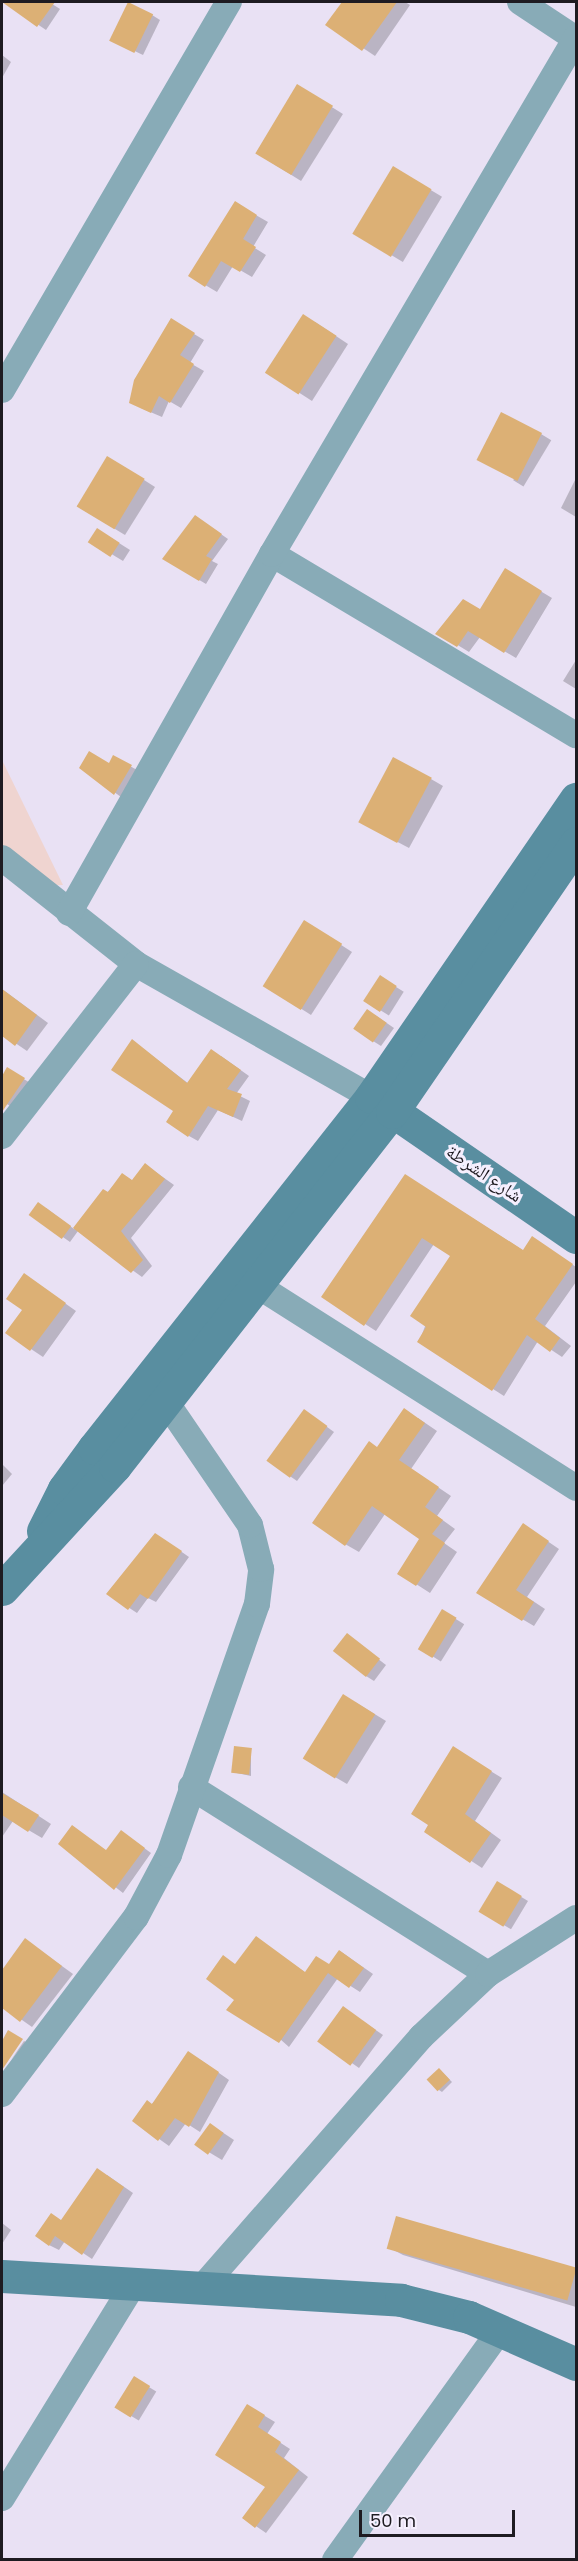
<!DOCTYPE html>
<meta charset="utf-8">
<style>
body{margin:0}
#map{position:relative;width:578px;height:2561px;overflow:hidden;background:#e9e1f4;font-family:Poppins,"Noto Naskh Arabic",sans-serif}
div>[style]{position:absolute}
.commercial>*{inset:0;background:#efd4d0}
.shadow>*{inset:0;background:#0003;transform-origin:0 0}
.building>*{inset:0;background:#dcb075;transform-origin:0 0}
.street>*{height:26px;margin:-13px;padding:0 13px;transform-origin:13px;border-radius:13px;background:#88abb7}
.secondary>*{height:33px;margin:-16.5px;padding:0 16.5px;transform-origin:16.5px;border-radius:16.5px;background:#598ea0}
span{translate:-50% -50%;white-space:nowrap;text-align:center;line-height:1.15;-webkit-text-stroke:6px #f5effe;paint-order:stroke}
.street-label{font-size:18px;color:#1e1b21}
.frame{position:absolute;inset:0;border:3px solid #1e1b21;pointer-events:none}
.scale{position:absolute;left:359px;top:2510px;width:156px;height:27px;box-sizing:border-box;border:3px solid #1e1b21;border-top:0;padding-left:8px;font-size:18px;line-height:21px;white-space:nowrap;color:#1e1b21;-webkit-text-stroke:4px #f5effe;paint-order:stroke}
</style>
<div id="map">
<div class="commercial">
<i style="clip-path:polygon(2px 760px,63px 885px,36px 886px,2px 858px)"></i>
</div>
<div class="shadow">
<i style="clip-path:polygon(15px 2px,49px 2px,60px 9px,46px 30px,12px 7px)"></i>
<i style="clip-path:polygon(343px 2px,405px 2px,410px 5px,375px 56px,327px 24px)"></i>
<i style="clip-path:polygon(152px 15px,160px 20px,143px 55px,120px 44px)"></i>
<i style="clip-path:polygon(2px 55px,11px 62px,2px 78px)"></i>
<i style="left:298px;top:86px;width:53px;height:79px;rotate:32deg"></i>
<i style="left:394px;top:168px;width:56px;height:76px;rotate:31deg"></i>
<i style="clip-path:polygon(235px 203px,268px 222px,253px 247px,266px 255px,252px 277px,233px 266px,217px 292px,190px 276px)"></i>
<i style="clip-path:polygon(171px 320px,204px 340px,190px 363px,204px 371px,181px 408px,169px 401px,162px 417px,141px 408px)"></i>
<i style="clip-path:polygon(315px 322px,348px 344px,312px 401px,267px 372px)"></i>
<i style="left:541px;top:434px;width:12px;height:54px;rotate:31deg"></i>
<i style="clip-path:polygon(119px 464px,155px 487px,125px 535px,77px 506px)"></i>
<i style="clip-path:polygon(576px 478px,576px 517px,561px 508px)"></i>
<i style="clip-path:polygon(202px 521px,228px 539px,212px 561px,218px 564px,206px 584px,164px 559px)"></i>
<i style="clip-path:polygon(108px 536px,130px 550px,123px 561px,90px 541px)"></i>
<i style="clip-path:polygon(505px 570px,552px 598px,516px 658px,480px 637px,469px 652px,438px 633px,481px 611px)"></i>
<i style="clip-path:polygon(576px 660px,576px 689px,563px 681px)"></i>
<i style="clip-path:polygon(114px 757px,137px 770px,121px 797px,81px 768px,109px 765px)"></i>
<i style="clip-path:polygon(431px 779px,443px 786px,409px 848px,373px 829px)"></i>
<i style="clip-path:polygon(315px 928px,352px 952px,311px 1015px,300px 1008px)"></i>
<i style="left:380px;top:977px;width:28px;height:28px;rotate:32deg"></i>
<i style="clip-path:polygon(2px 989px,48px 1023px,27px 1051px,2px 1034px)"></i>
<i style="clip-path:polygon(375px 1015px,394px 1028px,381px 1046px,373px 1041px)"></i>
<i style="clip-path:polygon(133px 1041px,189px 1084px,221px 1056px,249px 1076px,236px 1094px,250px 1101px,242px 1121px,218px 1110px,198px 1141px,189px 1136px)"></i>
<i style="clip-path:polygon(7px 1069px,32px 1084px,15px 1109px,2px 1101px)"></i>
<i style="clip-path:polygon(146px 1165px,174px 1185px,131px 1238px,152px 1266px,142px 1277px,78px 1231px,70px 1242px,30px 1214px,46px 1208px,74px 1229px,123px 1175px,133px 1181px)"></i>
<i style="clip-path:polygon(406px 1176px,524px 1251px,533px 1238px,576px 1267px,576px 1282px,545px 1326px,571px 1346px,562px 1357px,538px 1341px,504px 1396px,419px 1342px,452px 1256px,434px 1244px,376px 1331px,323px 1297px)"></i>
<i style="clip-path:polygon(25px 1275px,76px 1311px,43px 1357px,7px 1333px,24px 1310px)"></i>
<i style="clip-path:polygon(312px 1416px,334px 1432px,297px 1481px,268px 1461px)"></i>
<i style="clip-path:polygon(418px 1418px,437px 1431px,411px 1469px,451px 1496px,437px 1516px,455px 1529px,444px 1543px,457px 1552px,430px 1593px,399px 1573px,421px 1539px,385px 1514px,359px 1552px,345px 1544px,378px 1448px)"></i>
<i style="clip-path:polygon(2px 1464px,12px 1474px,2px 1486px)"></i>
<i style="clip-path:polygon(534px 1532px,559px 1549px,527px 1597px,545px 1609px,534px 1626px,478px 1593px)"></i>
<i style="clip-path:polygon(163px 1539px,189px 1557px,156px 1602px,148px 1598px,137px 1613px,108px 1594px)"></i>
<i style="left:443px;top:1611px;width:25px;height:44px;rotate:32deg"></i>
<i style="clip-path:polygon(347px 1635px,386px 1665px,374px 1681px,366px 1676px)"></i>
<i style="clip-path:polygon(355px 1702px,386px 1721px,347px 1784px,335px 1777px)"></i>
<i style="clip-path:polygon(251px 1750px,251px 1776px,232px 1772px)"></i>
<i style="clip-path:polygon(464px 1755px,502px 1778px,475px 1821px,501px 1840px,482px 1868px,426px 1831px)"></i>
<i style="clip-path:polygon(2px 1792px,51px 1824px,42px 1838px,13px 1821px,2px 1837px)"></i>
<i style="clip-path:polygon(129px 1837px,151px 1853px,123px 1893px,60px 1844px,107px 1852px)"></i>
<i style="left:498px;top:1883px;width:35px;height:33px;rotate:31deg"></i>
<i style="clip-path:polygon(256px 1938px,306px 1973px,330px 1966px,340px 1951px,373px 1974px,360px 1992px,338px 1978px,289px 2047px,236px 2000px,236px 1965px)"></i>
<i style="clip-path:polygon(26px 1940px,73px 1974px,32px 2027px,2px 2006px,2px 1972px)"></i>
<i style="clip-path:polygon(351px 2013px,383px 2035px,359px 2068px,320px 2041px)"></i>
<i style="clip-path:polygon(24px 2041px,26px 2042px,11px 2060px)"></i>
<i style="clip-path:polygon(199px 2059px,229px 2080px,200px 2132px,186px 2123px,169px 2146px,134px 2121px)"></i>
<i style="clip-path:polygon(442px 2072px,452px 2082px,442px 2092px,439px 2090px)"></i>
<i style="clip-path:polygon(222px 2132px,234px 2140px,222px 2160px,197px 2145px)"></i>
<i style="clip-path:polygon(107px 2175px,133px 2193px,92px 2259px,65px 2241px,59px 2250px,49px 2245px,62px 2221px)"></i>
<i style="clip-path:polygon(397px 2217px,576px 2270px,576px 2307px,403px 2255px,388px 2247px)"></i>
<i style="clip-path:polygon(2px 2223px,11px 2230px,2px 2244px)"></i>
<i style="left:134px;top:2378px;width:26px;height:34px;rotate:31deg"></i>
<i style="clip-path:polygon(248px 2406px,275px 2422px,267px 2434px,290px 2449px,284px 2458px,308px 2477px,266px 2533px,244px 2518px,267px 2486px)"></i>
</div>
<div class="building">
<i style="clip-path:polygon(2px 2px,55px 2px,37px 27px)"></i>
<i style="left:128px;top:2px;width:28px;height:43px;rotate:26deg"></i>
<i style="clip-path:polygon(342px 2px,397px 2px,362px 51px,325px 25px)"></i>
<i style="left:297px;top:84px;width:42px;height:81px;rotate:31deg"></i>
<i style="left:393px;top:166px;width:45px;height:79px;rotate:31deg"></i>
<i style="clip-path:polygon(235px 201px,257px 215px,243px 239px,256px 247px,240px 272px,221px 261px,205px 287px,188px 276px)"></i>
<i style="left:303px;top:314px;width:40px;height:70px;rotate:33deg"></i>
<i style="clip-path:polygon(171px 318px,195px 333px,180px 355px,194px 364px,170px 403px,159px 396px,151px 413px,129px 403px,134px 380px)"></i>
<i style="left:501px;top:412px;width:46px;height:54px;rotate:27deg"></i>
<i style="left:107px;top:456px;width:44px;height:59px;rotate:31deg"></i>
<i style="clip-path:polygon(195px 515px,222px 534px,206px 556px,212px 559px,199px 581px,162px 559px)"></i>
<i style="left:97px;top:528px;width:27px;height:17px;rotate:33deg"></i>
<i style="clip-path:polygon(505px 568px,542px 591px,504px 653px,468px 631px,457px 647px,435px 634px,463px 599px,480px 609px)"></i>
<i style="clip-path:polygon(89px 751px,109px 763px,113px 755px,132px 765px,114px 795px,79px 768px)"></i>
<i style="left:393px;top:757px;width:44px;height:74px;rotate:28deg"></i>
<i style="left:304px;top:920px;width:45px;height:78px;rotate:32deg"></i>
<i style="left:380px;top:975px;width:20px;height:31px;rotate:33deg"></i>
<i style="clip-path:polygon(2px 989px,37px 1015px,15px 1046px,2px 1036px)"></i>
<i style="left:367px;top:1009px;width:24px;height:24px;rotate:35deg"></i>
<i style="clip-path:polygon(132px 1039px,187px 1083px,211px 1049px,241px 1070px,227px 1089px,242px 1094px,233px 1117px,208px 1106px,188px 1137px,166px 1122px,173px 1111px,111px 1070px)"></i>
<i style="clip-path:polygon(7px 1067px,25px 1078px,2px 1112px,2px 1076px)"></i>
<i style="clip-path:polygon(145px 1163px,165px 1179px,121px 1231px,143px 1260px,131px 1273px,73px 1228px,103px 1189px,108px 1192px,122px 1173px,132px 1180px)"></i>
<i style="clip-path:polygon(405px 1174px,523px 1250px,532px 1236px,573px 1264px,535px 1319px,560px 1338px,550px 1352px,527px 1335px,492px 1391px,417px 1342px,426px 1327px,410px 1316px,450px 1256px,422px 1238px,364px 1326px,321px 1297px)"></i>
<i style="left:38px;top:1202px;width:41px;height:16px;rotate:36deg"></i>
<i style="clip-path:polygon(24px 1273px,66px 1303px,30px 1351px,5px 1333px,22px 1310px,6px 1299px)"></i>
<i style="clip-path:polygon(404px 1408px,425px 1423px,399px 1460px,439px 1487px,425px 1507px,443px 1520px,432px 1534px,445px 1543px,416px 1586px,397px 1574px,419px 1539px,372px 1506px,345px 1546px,312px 1523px,369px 1441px,377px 1447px)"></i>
<i style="left:304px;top:1409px;width:29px;height:64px;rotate:36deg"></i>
<i style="clip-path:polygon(523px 1523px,549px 1541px,516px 1590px,534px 1602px,522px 1621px,476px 1593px)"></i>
<i style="clip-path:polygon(155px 1533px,182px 1551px,148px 1599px,140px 1594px,128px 1610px,106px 1594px)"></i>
<i style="left:442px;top:1609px;width:17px;height:47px;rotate:31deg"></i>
<i style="left:347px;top:1633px;width:42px;height:23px;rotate:38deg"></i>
<i style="left:343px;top:1694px;width:38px;height:76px;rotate:32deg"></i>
<i style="left:234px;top:1746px;width:18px;height:27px;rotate:6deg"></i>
<i style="clip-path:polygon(453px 1746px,492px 1771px,465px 1814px,491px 1833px,470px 1863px,424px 1832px,428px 1825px,411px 1814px)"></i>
<i style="clip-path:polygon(2px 1793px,39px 1815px,28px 1832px,2px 1815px)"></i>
<i style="clip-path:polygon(72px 1825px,106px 1850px,121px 1830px,145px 1848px,114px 1890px,58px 1844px)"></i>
<i style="left:497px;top:1881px;width:29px;height:36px;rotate:31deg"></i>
<i style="clip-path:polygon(256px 1936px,305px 1972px,316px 1956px,329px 1964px,339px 1950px,364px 1968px,349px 1988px,328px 1973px,279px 2043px,226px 2010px,234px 2000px,206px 1979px,223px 1955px,235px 1964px)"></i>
<i style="clip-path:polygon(25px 1938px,62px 1966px,20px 2022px,2px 2008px,2px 1970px)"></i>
<i style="left:343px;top:2006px;width:41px;height:44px;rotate:36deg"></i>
<i style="clip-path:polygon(8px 2030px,23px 2039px,2px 2070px,2px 2041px)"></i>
<i style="clip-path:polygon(188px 2051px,219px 2072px,189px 2127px,175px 2118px,158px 2141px,132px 2121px,147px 2100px,152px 2104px)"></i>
<i style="left:439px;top:2068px;width:16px;height:17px;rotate:47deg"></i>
<i style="left:210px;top:2123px;width:17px;height:27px;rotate:36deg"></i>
<i style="clip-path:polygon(97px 2168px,124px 2187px,82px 2255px,55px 2236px,49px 2246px,35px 2236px,51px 2213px,61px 2220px)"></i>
<i style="left:396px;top:2216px;width:188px;height:34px;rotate:16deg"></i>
<i style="left:134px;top:2376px;width:19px;height:37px;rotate:32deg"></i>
<i style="clip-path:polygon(247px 2404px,265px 2415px,258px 2427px,281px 2442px,275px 2452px,299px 2470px,255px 2528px,242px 2518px,265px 2487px,215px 2455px)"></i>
</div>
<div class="street">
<i style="left:520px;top:2px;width:67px;rotate:33.5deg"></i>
<i style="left:2px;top:390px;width:450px;rotate:-59.7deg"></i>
<i style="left:272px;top:554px;width:354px;rotate:30.8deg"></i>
<i style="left:2px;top:858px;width:171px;rotate:38.3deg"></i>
<i style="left:136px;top:964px;width:270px;rotate:29.5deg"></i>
<i style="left:69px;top:913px;width:412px;rotate:-60.5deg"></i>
<i style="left:272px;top:554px;width:599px;rotate:-59.5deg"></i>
<i style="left:2px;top:1136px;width:218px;rotate:-52.1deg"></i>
<i style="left:258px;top:1286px;width:377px;rotate:32.4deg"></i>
<i style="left:191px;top:1787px;width:351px;rotate:32.2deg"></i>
<i style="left:2px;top:2094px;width:222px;rotate:-52.9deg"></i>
<i style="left:136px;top:1917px;width:70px;rotate:-62deg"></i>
<i style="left:169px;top:1855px;width:266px;rotate:-70.7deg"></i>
<i style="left:257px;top:1604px;width:35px;rotate:-83deg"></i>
<i style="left:261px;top:1569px;width:45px;rotate:-104deg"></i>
<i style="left:250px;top:1525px;width:149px;rotate:-124.3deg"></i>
<i style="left:204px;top:2285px;width:330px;rotate:-48.8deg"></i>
<i style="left:421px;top:2037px;width:92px;rotate:-43.2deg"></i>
<i style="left:488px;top:1974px;width:104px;rotate:-32.5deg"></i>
<i style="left:2px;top:2498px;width:254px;rotate:-58.4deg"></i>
<i style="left:335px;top:2560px;width:283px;rotate:-54.3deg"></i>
</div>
<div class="secondary">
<i style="left:375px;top:1099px;width:244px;rotate:34.5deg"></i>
<i style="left:43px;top:1531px;width:47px;rotate:-63.4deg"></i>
<i style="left:64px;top:1489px;width:51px;rotate:-53.8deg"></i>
<i style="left:94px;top:1448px;width:447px;rotate:-51.7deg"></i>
<i style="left:371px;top:1097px;width:362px;rotate:-55.5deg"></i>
<i style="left:2px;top:1589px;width:167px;rotate:-47.4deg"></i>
<i style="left:115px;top:1466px;width:449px;rotate:-52deg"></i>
<i style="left:392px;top:1112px;width:326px;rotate:-55.6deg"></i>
<i style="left:2px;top:2276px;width:400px;rotate:3.4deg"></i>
<i style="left:401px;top:2300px;width:70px;rotate:14deg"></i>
<i style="left:469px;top:2317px;width:117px;rotate:23.7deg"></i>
</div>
<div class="street-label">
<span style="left:484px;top:1174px;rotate:34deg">شارع الشرطة</span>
</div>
<div class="frame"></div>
<div class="scale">50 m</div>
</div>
